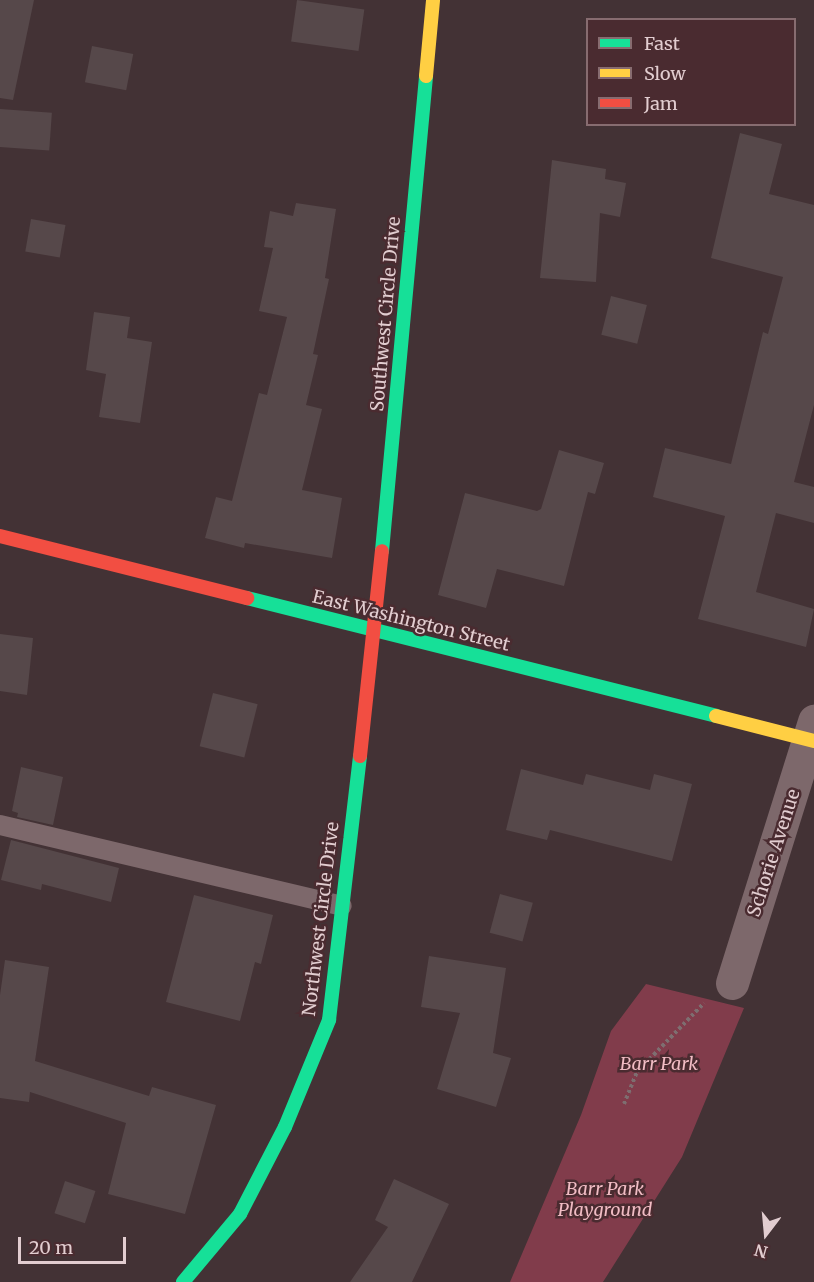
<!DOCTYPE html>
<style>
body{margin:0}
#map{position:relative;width:814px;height:1282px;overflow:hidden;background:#433235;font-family:Merriweather,serif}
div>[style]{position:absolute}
.green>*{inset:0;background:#813c4b}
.building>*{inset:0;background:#56484a;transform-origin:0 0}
.path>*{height:4px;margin-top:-2px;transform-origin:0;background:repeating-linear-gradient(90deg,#7e6e70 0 3px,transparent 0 6px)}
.lane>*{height:20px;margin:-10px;padding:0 10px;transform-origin:10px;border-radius:10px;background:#7d686b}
.street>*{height:33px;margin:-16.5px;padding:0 16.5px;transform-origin:16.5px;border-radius:16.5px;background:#7d686b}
.fast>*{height:14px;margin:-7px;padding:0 7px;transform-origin:7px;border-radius:7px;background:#16e098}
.slow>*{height:14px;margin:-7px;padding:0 7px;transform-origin:7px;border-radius:7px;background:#ffcf43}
.jam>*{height:14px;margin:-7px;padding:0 7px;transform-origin:7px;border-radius:7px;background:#f24e42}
span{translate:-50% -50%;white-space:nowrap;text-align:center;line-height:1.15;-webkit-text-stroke:5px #4a2b30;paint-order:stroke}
.street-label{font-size:18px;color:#e2cdd0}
.park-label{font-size:18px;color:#f1bcc4;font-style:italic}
.legend{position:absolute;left:586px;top:18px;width:210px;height:108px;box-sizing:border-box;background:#4a2b30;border:2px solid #876c70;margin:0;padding:8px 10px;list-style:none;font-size:18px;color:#e2cdd0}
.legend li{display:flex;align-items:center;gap:12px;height:30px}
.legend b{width:30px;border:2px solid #876c70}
.north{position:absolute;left:736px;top:1204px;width:60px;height:60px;-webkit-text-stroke:4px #4a2b30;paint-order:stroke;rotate:196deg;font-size:16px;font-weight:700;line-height:24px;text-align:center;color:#e2cdd0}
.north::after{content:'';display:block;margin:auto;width:21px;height:27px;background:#e2cdd0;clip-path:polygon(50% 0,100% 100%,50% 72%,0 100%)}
.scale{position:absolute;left:18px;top:1237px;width:108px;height:27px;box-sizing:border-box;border:3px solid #e2cdd0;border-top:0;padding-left:8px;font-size:18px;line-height:21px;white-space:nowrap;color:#e2cdd0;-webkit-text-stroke:4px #4a2b30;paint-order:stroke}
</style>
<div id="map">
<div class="green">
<i style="clip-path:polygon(646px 984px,744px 1008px,682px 1157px,603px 1282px,510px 1282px,581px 1115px,611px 1031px)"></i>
</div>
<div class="building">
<i style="clip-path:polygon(0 0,34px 0,13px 100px,0 98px)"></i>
<i style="left:297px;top:0;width:68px;height:42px;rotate:8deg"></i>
<i style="left:92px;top:46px;width:42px;height:37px;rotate:11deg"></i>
<i style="left:0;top:109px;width:52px;height:38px;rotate:4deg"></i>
<i style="clip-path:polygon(740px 133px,782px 144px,769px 194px,814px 205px,814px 405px,794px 482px,814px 487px,814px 523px,776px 513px,756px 592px,814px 609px,806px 647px,698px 619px,725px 516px,653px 497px,665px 448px,731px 464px,763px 332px,768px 334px,783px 277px,711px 258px)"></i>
<i style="clip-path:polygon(552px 160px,606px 169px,605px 179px,626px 183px,620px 217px,600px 213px,596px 282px,540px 278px)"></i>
<i style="clip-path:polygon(296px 203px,336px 209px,325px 278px,329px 279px,313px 354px,318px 355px,306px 405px,322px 409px,302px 490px,342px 498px,332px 558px,245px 543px,244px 548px,205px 538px,216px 497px,232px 501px,259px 393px,267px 395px,287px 317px,259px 311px,273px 248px,264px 247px,270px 211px,293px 216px)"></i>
<i style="left:31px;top:219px;width:35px;height:33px;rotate:10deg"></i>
<i style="left:611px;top:296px;width:37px;height:40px;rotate:14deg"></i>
<i style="clip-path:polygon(94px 312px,130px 317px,127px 338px,152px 342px,140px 423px,99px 417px,106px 374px,86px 370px)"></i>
<i style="clip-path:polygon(559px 450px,604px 463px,595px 494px,588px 492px,564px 586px,497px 569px,486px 608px,438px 595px,465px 493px,537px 511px,541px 509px)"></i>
<i style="clip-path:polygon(0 634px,33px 638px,27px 695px,0 691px)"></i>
<i style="left:213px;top:693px;width:46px;height:55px;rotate:14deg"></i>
<i style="clip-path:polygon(21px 767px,63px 777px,53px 825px,17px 817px,18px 813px,12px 811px)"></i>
<i style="clip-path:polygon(521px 769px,583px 785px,586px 774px,650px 790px,654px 774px,692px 784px,672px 861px,550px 830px,547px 840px,506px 830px)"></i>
<i style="clip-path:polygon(11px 840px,119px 868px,111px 902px,42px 884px,41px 890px,1px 880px)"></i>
<i style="left:500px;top:894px;width:34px;height:40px;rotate:15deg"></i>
<i style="clip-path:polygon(194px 895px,273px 915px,261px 964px,255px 962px,240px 1021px,166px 1002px)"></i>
<i style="clip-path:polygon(429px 956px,506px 968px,493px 1053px,511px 1058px,496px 1107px,437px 1089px,460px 1013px,421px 1007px)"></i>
<i style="clip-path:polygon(5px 960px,49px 967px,35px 1061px,149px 1096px,152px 1087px,216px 1105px,185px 1214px,108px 1194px,126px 1123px,30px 1092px,29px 1102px,0 1098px,0 995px)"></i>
<i style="clip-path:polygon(394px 1179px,449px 1204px,412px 1282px,350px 1282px,388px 1227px,375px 1220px)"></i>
<i style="left:65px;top:1181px;width:32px;height:34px;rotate:18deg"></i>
</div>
<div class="path">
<i style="left:624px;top:1104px;width:35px;rotate:-68deg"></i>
<i style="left:637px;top:1072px;width:96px;rotate:-45.8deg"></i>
</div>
<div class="lane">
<i style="left:0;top:825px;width:351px;rotate:13.3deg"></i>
</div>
<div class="street">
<i style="left:732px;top:983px;width:275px;rotate:-72.6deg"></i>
</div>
<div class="fast">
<i style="left:382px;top:551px;width:477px;rotate:-84.7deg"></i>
<i style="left:247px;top:598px;width:484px;rotate:14.1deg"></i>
<i style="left:183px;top:1282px;width:89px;rotate:-50deg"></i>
<i style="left:240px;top:1214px;width:98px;rotate:-62.7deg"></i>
<i style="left:285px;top:1127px;width:116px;rotate:-67.6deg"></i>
<i style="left:329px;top:1020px;width:266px;rotate:-83.3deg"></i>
</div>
<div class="slow">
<i style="left:426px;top:76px;width:76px;rotate:-84.7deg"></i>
<i style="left:716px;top:716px;width:101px;rotate:14.3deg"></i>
</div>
<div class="jam">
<i style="left:0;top:536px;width:255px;rotate:14.1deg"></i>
<i style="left:360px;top:756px;width:206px;rotate:-83.9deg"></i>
</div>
<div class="street-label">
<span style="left:386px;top:314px;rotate:-85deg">Southwest Circle Drive</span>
<span style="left:411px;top:621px;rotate:14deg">East Washington Street</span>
<span style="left:774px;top:853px;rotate:-72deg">Schorie Avenue</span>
<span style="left:321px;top:919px;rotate:-83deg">Northwest Circle Drive</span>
</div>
<div class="park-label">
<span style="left:659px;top:1064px">Barr Park</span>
<span style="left:605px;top:1200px">Barr Park<br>Playground</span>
</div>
<ul class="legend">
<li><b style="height:8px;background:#16e098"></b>Fast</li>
<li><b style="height:8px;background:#ffcf43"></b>Slow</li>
<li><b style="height:8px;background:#f24e42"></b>Jam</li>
</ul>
<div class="north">N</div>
<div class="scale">20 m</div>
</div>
